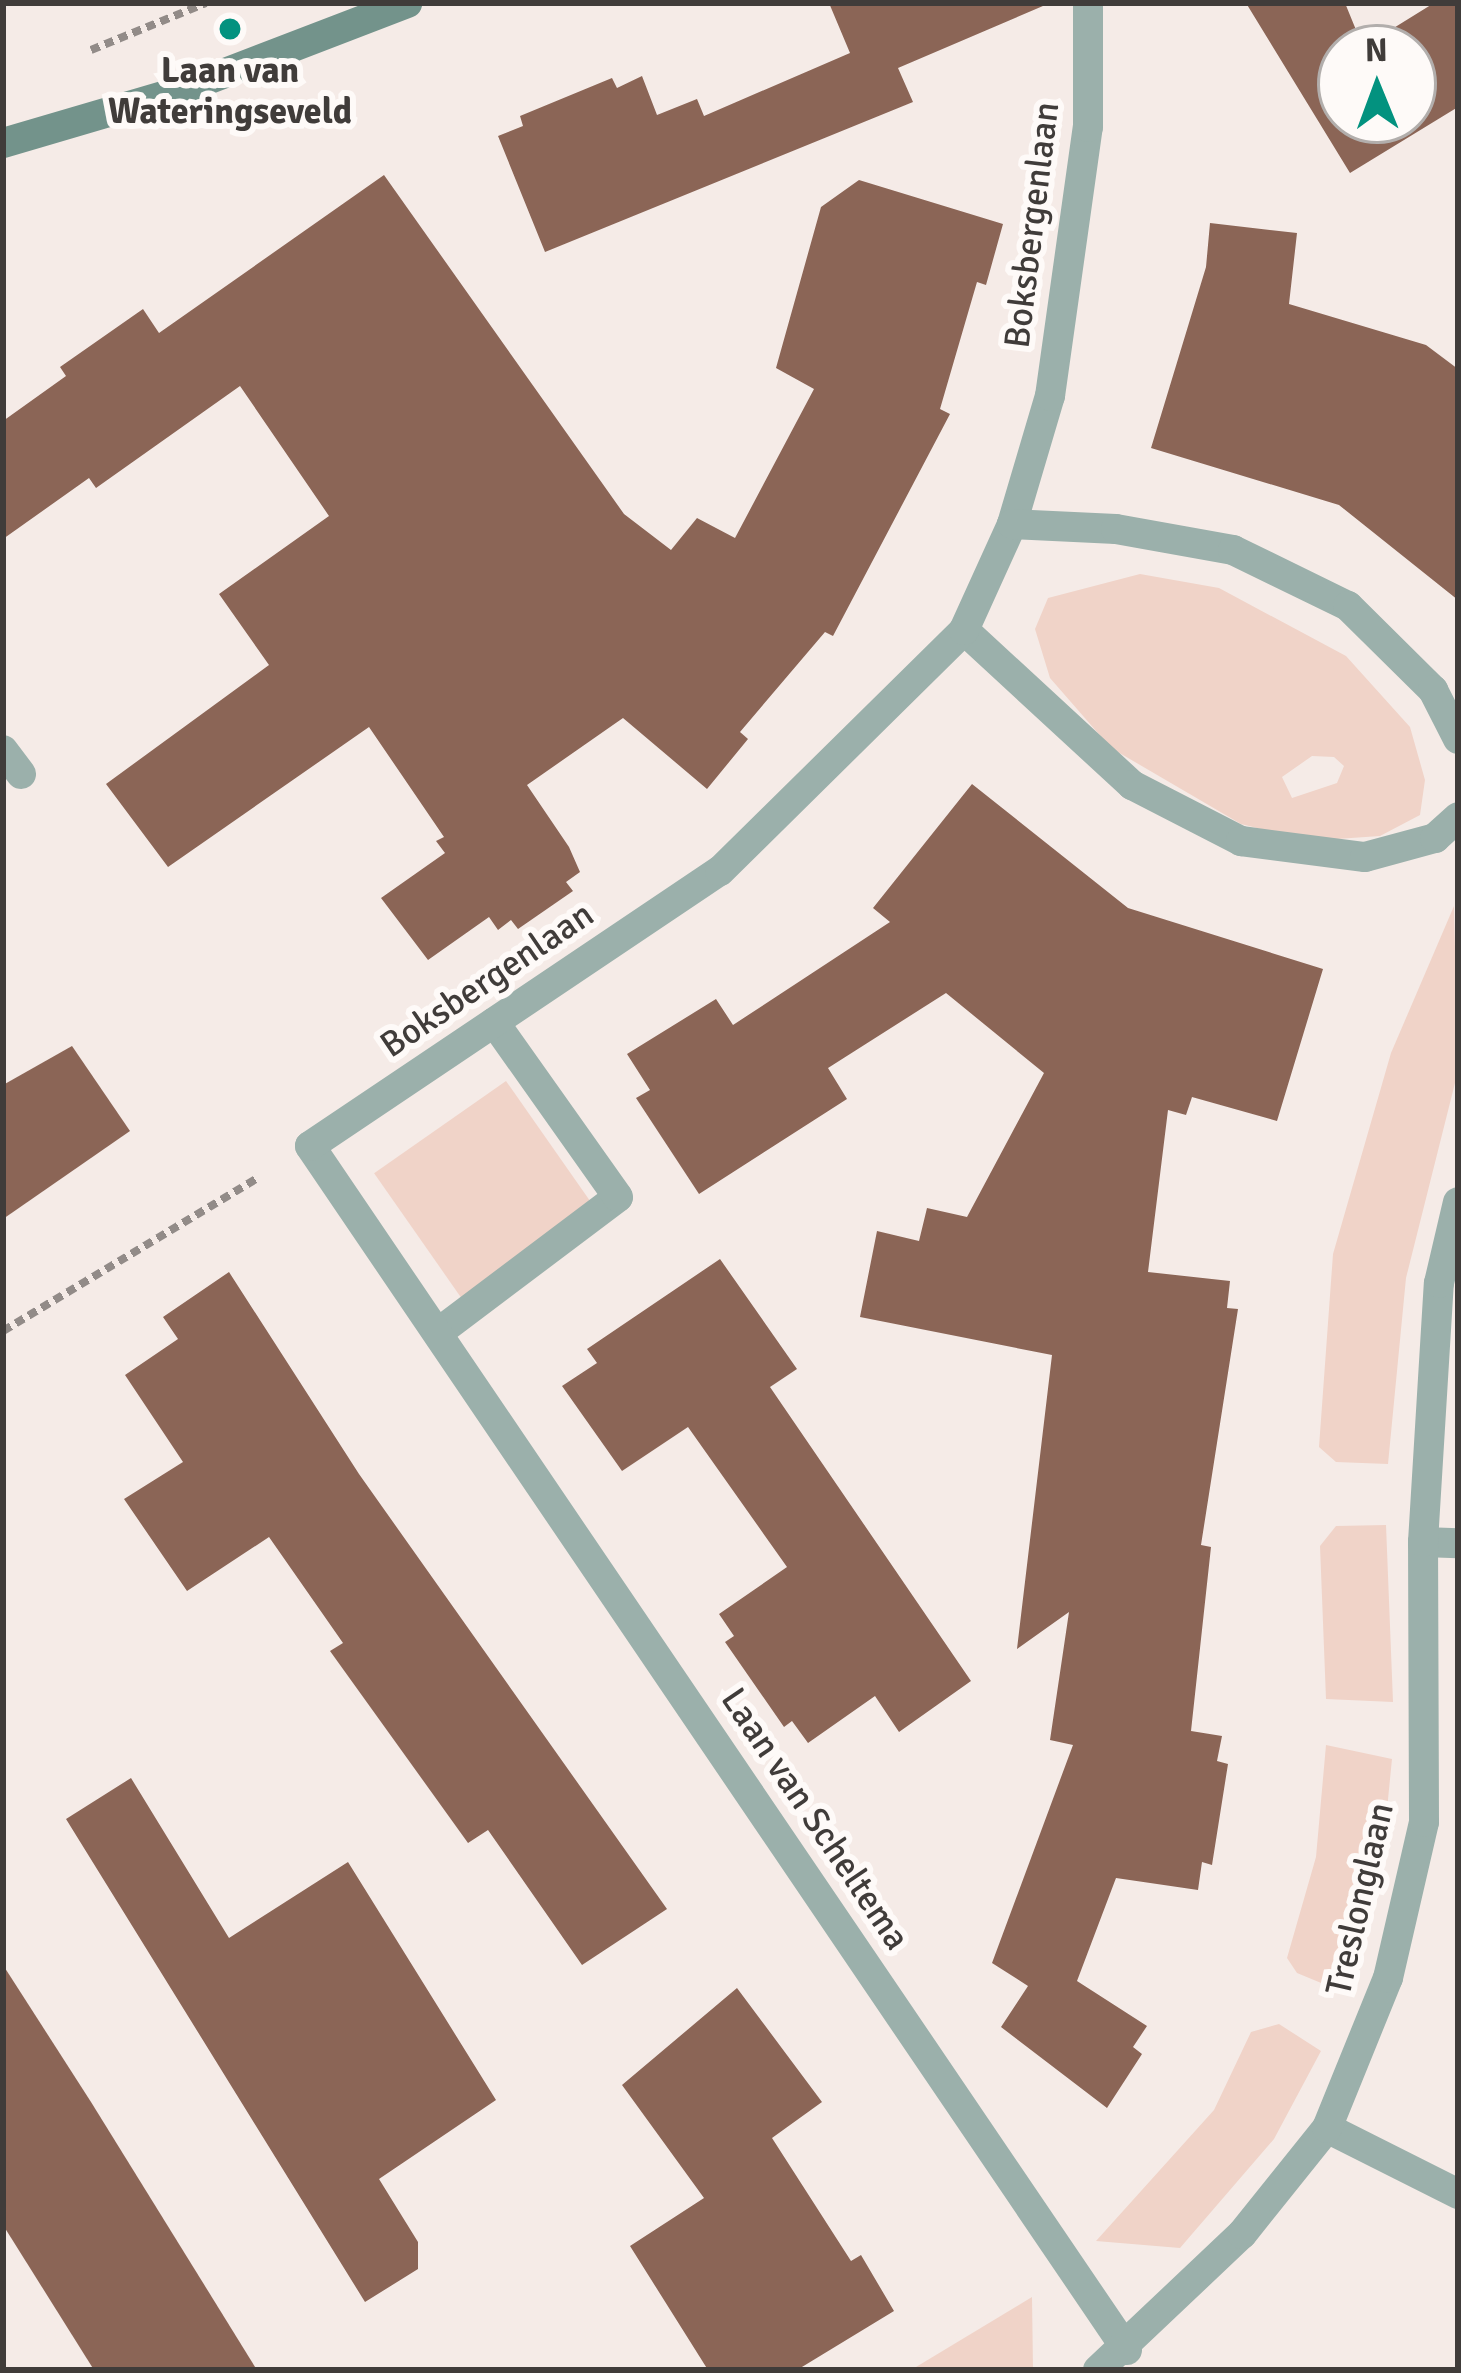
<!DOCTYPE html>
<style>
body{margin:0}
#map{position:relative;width:1461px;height:2373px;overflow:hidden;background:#f5ebe7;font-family:Signika,sans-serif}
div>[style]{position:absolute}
.green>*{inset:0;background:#f0d3c8;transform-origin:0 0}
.building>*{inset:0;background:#8b6556}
.path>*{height:8px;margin-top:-4px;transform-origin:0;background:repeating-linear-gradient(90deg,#928b88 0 9px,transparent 0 15px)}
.street>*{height:30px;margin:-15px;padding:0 15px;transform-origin:15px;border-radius:15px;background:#9bb0ab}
.secondary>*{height:30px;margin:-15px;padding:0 15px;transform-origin:15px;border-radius:15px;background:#73938b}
.dots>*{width:33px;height:33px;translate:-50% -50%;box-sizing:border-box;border:6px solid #fefaf8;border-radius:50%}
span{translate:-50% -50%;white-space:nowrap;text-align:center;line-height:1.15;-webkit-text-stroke:12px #fefaf8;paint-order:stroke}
.poi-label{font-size:36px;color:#403c3a;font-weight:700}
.street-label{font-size:36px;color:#403c3a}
.frame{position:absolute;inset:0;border:6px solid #403c3a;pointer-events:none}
.north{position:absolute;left:1317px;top:24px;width:120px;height:120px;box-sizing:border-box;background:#fefaf8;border:3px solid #b2aeac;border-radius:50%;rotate:359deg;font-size:33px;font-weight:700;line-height:48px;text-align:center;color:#403c3a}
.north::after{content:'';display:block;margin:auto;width:42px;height:54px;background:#03927f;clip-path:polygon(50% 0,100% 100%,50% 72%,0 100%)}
</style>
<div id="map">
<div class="green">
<i style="clip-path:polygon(evenodd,1140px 574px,1219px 588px,1346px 656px,1410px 727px,1425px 780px,1420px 815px,1380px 836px,1308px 841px,1241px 824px,1111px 748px,1050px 678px,1035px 629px,1048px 598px,1140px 574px,1312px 756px,1334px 757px,1344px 766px,1337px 783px,1292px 798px,1282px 777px,1312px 756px)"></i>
<i style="clip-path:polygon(1454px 906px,1458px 1071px,1406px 1278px,1388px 1464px,1336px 1462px,1319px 1447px,1333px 1254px,1391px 1053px)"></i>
<i style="left:506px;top:1081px;width:156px;height:161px;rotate:55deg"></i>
<i style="clip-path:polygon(1386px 1525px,1393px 1702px,1326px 1699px,1320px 1546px,1336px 1526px)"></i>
<i style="clip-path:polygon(1326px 1745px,1392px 1759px,1380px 1880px,1343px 1992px,1297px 1973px,1287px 1958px,1316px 1857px)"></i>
<i style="clip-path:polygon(1279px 2024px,1321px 2051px,1274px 2139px,1180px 2248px,1096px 2241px,1214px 2110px,1251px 2032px)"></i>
<i style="clip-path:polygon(1032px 2297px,1033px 2370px,911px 2370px)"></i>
</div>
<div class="building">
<i style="clip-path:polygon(829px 3px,1050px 3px,898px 68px,913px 102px,545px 252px,498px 136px,523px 126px,520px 116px,612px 78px,617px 88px,642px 76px,657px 115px,697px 99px,704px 116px,850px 53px)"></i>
<i style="clip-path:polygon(evenodd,1246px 3px,1345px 3px,1363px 47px,1434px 3px,1458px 3px,1458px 107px,1350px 173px,1246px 3px,1341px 48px,1413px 48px,1413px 120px,1341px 120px,1341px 48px)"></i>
<i style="clip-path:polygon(384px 175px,624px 514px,671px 550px,697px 518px,735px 538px,814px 389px,776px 368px,821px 207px,859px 180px,1003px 224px,986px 285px,977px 282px,940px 409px,950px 414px,833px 636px,825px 632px,740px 732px,748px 739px,707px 789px,623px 718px,527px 785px,569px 847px,580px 872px,566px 882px,573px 891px,518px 929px,511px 920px,498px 930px,489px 917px,428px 960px,381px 898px,445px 853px,436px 841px,444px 837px,369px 727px,168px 867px,106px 784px,269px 665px,219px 594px,329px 516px,240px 386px,96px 488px,89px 478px,3px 539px,3px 421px,66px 376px,60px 367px,143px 309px,159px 333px)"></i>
<i style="clip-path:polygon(1210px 223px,1297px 233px,1289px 304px,1426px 345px,1458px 369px,1458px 600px,1339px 505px,1151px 448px,1206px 267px)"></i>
<i style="clip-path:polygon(972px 784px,1128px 908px,1323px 969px,1277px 1121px,1192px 1097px,1186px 1115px,1168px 1110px,1148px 1272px,1230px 1281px,1227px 1308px,1238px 1309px,1201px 1545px,1211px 1547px,1191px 1731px,1222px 1736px,1217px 1761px,1228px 1764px,1212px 1865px,1202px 1862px,1198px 1890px,1116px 1878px,1077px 1981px,1147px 2026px,1133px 2047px,1142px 2054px,1107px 2108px,1001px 2027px,1028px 1986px,992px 1963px,1073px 1745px,1050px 1740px,1069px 1612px,1017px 1649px,1052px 1355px,860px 1317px,877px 1231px,919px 1241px,927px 1208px,967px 1217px,1044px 1073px,946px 993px,828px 1068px,847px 1099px,699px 1194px,636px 1098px,650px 1090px,627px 1054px,716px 999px,733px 1025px,890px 922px,873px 908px)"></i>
<i style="clip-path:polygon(72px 1046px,130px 1131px,3px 1219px,3px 1085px)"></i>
<i style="clip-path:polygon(720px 1259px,797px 1369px,770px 1387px,971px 1681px,899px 1732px,875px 1696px,808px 1743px,792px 1721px,784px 1727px,725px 1642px,734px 1636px,719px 1614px,787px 1567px,688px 1427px,622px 1471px,562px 1386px,597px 1363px,587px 1349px)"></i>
<i style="clip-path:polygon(229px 1272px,359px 1474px,667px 1909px,582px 1965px,488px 1830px,468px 1843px,330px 1651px,343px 1643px,269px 1537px,187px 1591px,124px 1499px,183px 1462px,125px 1375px,178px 1339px,163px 1317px)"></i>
<i style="clip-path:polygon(131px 1778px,229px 1938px,348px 1862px,496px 2100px,379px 2179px,418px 2242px,418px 2269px,365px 2302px,66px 1819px)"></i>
<i style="clip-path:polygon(3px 1965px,91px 2102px,257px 2370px,94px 2370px,3px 2225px)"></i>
<i style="clip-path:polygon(737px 1988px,822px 2102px,772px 2138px,851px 2261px,861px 2255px,894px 2311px,797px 2370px,708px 2370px,630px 2246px,704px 2198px,622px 2085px)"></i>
</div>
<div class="path">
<i style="left:91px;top:50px;width:124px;rotate:-22.2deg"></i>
<i style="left:3px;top:1331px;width:299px;rotate:-31deg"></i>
</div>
<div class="street">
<i style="left:1012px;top:524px;width:134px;rotate:-73.5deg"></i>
<i style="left:1050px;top:396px;width:272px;rotate:-82deg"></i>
<i style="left:1088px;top:127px;width:124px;rotate:-90deg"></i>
<i style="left:964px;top:630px;width:229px;rotate:42.7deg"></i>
<i style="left:1132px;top:785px;width:123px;rotate:27.2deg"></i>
<i style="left:1241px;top:841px;width:125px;rotate:7.4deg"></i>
<i style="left:1365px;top:857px;width:73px;rotate:-15.2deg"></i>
<i style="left:1435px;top:838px;width:31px;rotate:-42deg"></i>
<i style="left:3px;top:750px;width:30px;rotate:53deg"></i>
<i style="left:439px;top:1332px;width:224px;rotate:-37deg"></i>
<i style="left:618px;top:1197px;width:214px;rotate:-125.3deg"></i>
<i style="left:1423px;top:1542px;width:35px;rotate:2deg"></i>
<i style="left:1327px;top:2128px;width:147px;rotate:26.7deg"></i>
<i style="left:1127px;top:2350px;width:1455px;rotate:-124.16deg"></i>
<i style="left:310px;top:1146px;width:494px;rotate:-33.9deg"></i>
<i style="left:720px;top:871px;width:343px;rotate:-44.6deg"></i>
<i style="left:964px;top:630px;width:116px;rotate:-65.6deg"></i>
<i style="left:1012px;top:524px;width:104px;rotate:2.8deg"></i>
<i style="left:1116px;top:529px;width:119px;rotate:10.2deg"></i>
<i style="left:1233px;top:550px;width:128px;rotate:26deg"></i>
<i style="left:1348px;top:606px;width:120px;rotate:44.7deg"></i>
<i style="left:1433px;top:690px;width:55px;rotate:63deg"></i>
<i style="left:1098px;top:2370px;width:198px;rotate:-43.4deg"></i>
<i style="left:1242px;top:2234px;width:136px;rotate:-51.3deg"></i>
<i style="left:1327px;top:2128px;width:162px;rotate:-67.9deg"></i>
<i style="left:1388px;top:1978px;width:160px;rotate:-77deg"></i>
<i style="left:1424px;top:1822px;width:280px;rotate:-90.2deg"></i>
<i style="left:1423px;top:1542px;width:259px;rotate:-86.5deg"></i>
<i style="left:1439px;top:1283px;width:83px;rotate:-76.8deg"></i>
</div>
<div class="secondary">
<i style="left:3px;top:143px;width:177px;rotate:-16.4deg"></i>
<i style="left:173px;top:93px;width:251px;rotate:-21deg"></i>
</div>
<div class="dots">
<i style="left:230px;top:29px;background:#03927f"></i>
</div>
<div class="poi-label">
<span style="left:230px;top:91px">Laan van<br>Wateringseveld</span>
</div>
<div class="street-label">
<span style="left:1032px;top:225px;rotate:-83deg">Boksbergenlaan</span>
<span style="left:487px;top:980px;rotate:-34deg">Boksbergenlaan</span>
<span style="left:815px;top:1819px;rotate:56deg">Laan van Scheltema</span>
<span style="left:1360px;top:1899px;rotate:-77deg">Treslonglaan</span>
</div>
<div class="frame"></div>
<div class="north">N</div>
</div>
